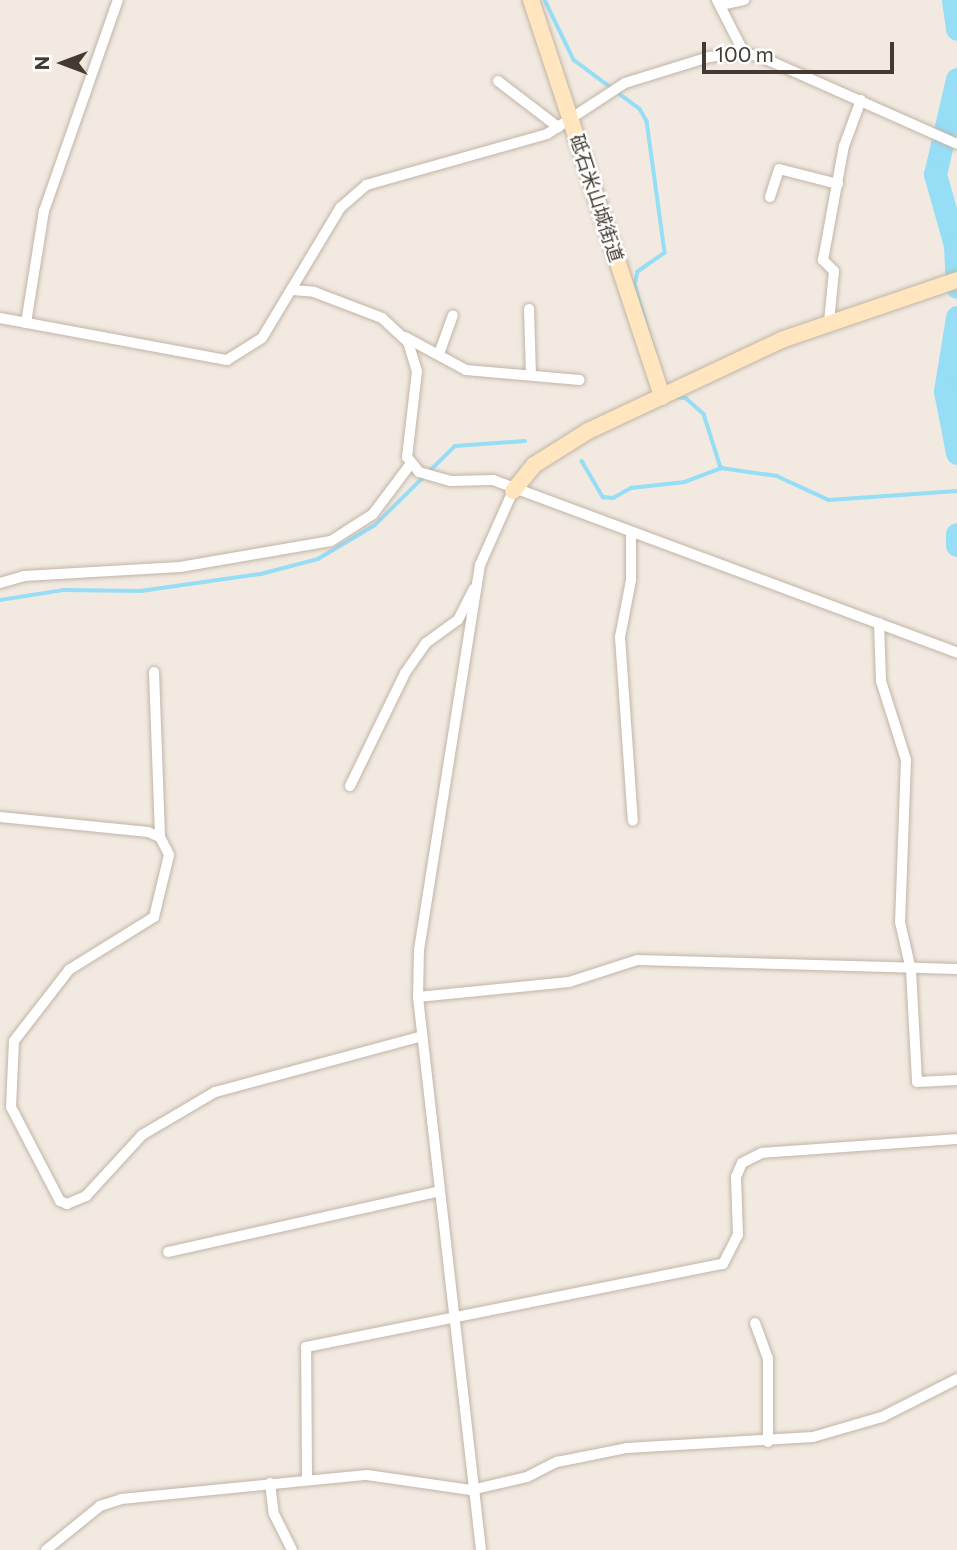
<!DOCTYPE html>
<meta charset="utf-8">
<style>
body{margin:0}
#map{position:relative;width:957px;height:1550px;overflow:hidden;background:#f2eae1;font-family:Commissioner,"Noto Sans JP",sans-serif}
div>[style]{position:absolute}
.stream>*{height:3.5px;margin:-1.75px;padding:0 1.75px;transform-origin:1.75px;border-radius:1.75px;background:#96ddf6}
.river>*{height:23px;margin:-11.5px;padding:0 11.5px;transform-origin:11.5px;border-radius:11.5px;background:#96ddf6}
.roads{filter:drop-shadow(0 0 2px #c1b4a6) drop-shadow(0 0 2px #c1b4a6)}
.street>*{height:10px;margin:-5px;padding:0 5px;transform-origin:5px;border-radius:5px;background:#fff}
.secondary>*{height:16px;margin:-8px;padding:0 8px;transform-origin:8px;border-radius:8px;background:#ffe6be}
span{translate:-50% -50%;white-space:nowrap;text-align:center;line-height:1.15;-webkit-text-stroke:5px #fff;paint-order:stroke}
.street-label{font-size:19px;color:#443a31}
.north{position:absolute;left:28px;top:28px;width:70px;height:70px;-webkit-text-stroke:5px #fff;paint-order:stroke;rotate:270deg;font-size:19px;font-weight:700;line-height:28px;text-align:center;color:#443a31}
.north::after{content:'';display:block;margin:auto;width:24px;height:32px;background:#443a31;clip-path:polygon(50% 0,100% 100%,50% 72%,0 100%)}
.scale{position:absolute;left:702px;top:42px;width:192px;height:32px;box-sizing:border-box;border:4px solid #443a31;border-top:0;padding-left:9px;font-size:21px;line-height:24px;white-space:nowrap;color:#443a31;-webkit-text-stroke:5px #fff;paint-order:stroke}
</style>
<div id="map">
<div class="stream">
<i style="left:545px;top:0;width:67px;rotate:64.2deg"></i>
<i style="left:574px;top:60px;width:82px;rotate:36.6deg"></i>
<i style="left:640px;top:109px;width:14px;rotate:60deg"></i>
<i style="left:647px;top:121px;width:133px;rotate:82.2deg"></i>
<i style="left:665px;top:253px;width:33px;rotate:145deg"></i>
<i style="left:638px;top:272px;width:13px;rotate:103deg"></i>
<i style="left:635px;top:285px;width:71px;rotate:73.6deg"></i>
<i style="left:675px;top:397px;width:11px;rotate:5deg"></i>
<i style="left:686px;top:398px;width:24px;rotate:42deg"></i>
<i style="left:704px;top:414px;width:57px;rotate:72.5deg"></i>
<i style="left:582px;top:461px;width:42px;rotate:59.7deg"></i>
<i style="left:603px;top:497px;width:10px;rotate:6deg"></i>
<i style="left:613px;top:498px;width:21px;rotate:-29deg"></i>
<i style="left:631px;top:488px;width:54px;rotate:-6.3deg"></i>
<i style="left:685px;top:482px;width:39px;rotate:-21deg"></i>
<i style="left:721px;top:468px;width:57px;rotate:8.1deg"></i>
<i style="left:777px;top:476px;width:57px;rotate:24.8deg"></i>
<i style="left:829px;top:500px;width:128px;rotate:-4deg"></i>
<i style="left:0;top:600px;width:65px;rotate:-8.9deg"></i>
<i style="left:64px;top:590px;width:77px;rotate:0.7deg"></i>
<i style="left:141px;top:591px;width:121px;rotate:-8.1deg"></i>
<i style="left:261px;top:574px;width:59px;rotate:-14.7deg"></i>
<i style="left:318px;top:559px;width:66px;rotate:-30.8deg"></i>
<i style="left:375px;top:525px;width:112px;rotate:-44.6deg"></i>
<i style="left:455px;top:446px;width:70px;rotate:-4.1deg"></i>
</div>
<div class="river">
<i style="left:953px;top:0;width:29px;rotate:82deg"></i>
<i style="left:957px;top:79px;width:98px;rotate:103deg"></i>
<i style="left:935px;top:174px;width:74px;rotate:74.3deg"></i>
<i style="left:955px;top:245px;width:42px;rotate:87.3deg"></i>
<i style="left:957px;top:317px;width:75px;rotate:99.2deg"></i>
<i style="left:945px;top:391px;width:63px;rotate:79deg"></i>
<i style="left:957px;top:534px;width:11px;rotate:90deg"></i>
</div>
<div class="roads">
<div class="street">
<i style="left:717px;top:0;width:59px;rotate:63deg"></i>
<i style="left:722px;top:5px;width:23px;rotate:-13deg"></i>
<i style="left:498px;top:81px;width:76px;rotate:37.5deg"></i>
<i style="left:770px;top:197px;width:29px;rotate:-72deg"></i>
<i style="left:779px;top:169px;width:61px;rotate:14.3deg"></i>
<i style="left:293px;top:290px;width:21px;rotate:5deg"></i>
<i style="left:314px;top:292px;width:73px;rotate:20.9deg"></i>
<i style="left:382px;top:318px;width:35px;rotate:43deg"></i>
<i style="left:408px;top:342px;width:30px;rotate:73deg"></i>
<i style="left:417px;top:371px;width:87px;rotate:96.6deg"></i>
<i style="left:407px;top:457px;width:19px;rotate:51deg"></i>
<i style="left:419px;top:472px;width:33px;rotate:16deg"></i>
<i style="left:451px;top:481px;width:42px;rotate:-1.4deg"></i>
<i style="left:493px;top:480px;width:495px;rotate:20.4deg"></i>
<i style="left:529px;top:309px;width:66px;rotate:88.3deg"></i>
<i style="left:0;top:318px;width:231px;rotate:10.5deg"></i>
<i style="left:227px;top:360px;width:41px;rotate:-32.2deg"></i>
<i style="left:262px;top:338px;width:152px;rotate:-59deg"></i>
<i style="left:340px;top:208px;width:35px;rotate:-41deg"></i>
<i style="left:366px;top:185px;width:188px;rotate:-15.7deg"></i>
<i style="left:547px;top:134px;width:93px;rotate:-33.2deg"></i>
<i style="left:625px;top:83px;width:88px;rotate:-17.2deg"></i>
<i style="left:709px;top:57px;width:35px;rotate:-7deg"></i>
<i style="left:744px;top:53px;width:17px;rotate:13deg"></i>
<i style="left:761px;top:57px;width:214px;rotate:23.9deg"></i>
<i style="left:829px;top:322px;width:51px;rotate:-84.4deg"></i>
<i style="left:834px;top:271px;width:16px;rotate:-135deg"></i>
<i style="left:823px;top:260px;width:116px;rotate:-79.6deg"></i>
<i style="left:844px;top:146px;width:49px;rotate:-69.7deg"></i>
<i style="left:26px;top:323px;width:113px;rotate:-80.9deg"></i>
<i style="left:44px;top:211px;width:224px;rotate:-70.7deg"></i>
<i style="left:405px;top:337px;width:69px;rotate:28.4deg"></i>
<i style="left:466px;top:370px;width:114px;rotate:5deg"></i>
<i style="left:439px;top:354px;width:41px;rotate:-70.3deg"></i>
<i style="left:631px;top:532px;width:48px;rotate:90deg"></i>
<i style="left:631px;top:580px;width:58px;rotate:100.9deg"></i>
<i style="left:620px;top:637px;width:184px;rotate:86deg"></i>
<i style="left:0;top:583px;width:25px;rotate:-16deg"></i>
<i style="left:24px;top:576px;width:156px;rotate:-3.3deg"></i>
<i style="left:180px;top:567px;width:153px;rotate:-9.8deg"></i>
<i style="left:331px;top:541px;width:50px;rotate:-32.7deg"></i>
<i style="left:373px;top:514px;width:60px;rotate:-53.1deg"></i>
<i style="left:879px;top:623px;width:58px;rotate:88deg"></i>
<i style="left:881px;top:681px;width:83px;rotate:72.4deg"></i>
<i style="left:906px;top:760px;width:162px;rotate:92.1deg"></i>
<i style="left:900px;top:922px;width:49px;rotate:77.1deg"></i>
<i style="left:911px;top:970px;width:112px;rotate:86.9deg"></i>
<i style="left:917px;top:1082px;width:40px;rotate:-2.9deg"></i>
<i style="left:154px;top:672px;width:165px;rotate:87.9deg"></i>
<i style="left:350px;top:786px;width:126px;rotate:-64deg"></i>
<i style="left:405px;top:673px;width:37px;rotate:-55deg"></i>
<i style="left:426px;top:643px;width:39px;rotate:-36deg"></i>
<i style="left:458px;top:620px;width:35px;rotate:-63deg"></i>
<i style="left:0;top:817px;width:149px;rotate:5.8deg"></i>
<i style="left:148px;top:832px;width:13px;rotate:23deg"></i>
<i style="left:160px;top:837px;width:20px;rotate:63deg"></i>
<i style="left:169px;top:855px;width:64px;rotate:103.6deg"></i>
<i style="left:154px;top:917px;width:100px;rotate:148.1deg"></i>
<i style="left:69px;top:970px;width:90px;rotate:127.8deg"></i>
<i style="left:14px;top:1041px;width:66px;rotate:92.6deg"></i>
<i style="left:11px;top:1107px;width:106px;rotate:62.5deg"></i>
<i style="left:60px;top:1201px;width:8px;rotate:23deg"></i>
<i style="left:67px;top:1204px;width:21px;rotate:-23deg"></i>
<i style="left:86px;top:1196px;width:83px;rotate:-47.4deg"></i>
<i style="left:142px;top:1135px;width:85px;rotate:-30.5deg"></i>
<i style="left:215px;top:1092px;width:211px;rotate:-15.1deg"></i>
<i style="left:418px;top:997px;width:152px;rotate:-5.7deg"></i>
<i style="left:569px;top:982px;width:71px;rotate:-17.9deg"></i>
<i style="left:637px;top:960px;width:320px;rotate:1.6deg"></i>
<i style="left:168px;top:1252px;width:275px;rotate:-12.6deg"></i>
<i style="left:755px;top:1323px;width:37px;rotate:70deg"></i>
<i style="left:768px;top:1358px;width:84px;rotate:90deg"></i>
<i style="left:307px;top:1477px;width:130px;rotate:-90.4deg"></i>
<i style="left:306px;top:1347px;width:425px;rotate:-11.3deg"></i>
<i style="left:723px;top:1264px;width:33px;rotate:-63deg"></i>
<i style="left:738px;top:1235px;width:58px;rotate:-92deg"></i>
<i style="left:736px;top:1177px;width:15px;rotate:-67deg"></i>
<i style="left:742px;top:1163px;width:22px;rotate:-27deg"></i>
<i style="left:762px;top:1153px;width:196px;rotate:-4.1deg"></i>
<i style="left:270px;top:1483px;width:31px;rotate:83deg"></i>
<i style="left:274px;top:1514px;width:40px;rotate:63.4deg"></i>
<i style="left:46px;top:1550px;width:70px;rotate:-39.2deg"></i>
<i style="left:100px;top:1506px;width:22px;rotate:-18deg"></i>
<i style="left:121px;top:1499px;width:247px;rotate:-5.6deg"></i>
<i style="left:367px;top:1475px;width:105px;rotate:8.2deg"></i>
<i style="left:471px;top:1490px;width:57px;rotate:-13.1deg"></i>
<i style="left:527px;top:1477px;width:34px;rotate:-27deg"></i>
<i style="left:557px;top:1462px;width:71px;rotate:-11.3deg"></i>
<i style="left:627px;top:1448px;width:186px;rotate:-3.4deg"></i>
<i style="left:813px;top:1437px;width:72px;rotate:-16.2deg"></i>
<i style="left:882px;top:1417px;width:84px;rotate:-26.9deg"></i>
<i style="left:481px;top:1550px;width:557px;rotate:-96.5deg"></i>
<i style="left:418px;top:997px;width:47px;rotate:-88.8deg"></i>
<i style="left:419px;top:950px;width:390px;rotate:-81deg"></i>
<i style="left:480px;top:565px;width:81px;rotate:-66deg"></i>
</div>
<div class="secondary">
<i style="left:531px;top:0;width:418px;rotate:71.7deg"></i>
<i style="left:513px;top:491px;width:33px;rotate:-51deg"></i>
<i style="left:534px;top:465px;width:64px;rotate:-32.2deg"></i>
<i style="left:588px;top:431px;width:213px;rotate:-25.2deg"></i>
<i style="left:781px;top:340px;width:186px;rotate:-18.8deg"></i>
</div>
</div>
<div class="street-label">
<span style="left:597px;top:198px;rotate:72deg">砥石米山城街道</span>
</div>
<div class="north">N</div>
<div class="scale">100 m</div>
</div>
